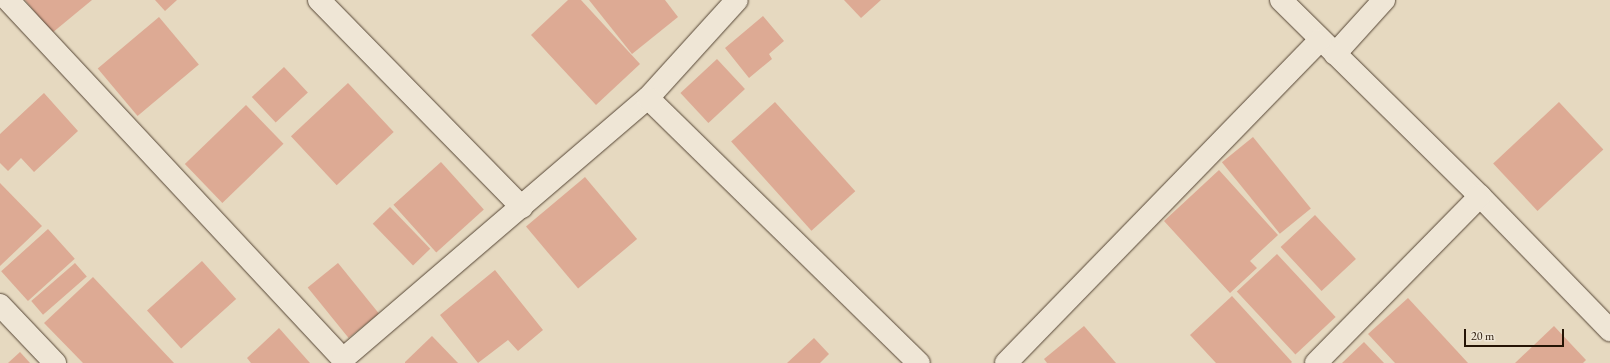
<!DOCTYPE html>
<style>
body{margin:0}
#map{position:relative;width:1610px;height:363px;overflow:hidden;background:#e6d9c0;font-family:"EB Garamond",serif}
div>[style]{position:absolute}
.building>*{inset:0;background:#ddaa94;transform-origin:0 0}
.roads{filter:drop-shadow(0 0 1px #554534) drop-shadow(0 0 1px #554534)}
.minor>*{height:22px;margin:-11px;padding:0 11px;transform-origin:11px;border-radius:11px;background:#efe6d6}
span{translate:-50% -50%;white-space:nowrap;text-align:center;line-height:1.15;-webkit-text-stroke:4px #efe6d6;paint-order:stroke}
.scale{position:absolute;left:1464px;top:329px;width:100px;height:18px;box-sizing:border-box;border:2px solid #251405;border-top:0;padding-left:5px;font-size:12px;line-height:14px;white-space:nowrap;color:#251405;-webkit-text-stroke:3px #efe6d6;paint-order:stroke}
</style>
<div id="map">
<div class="building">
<i style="clip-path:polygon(25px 0,92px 0,52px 33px)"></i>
<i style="clip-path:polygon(155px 0,177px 0,165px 11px)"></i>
<i style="clip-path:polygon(568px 0,581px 0,640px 64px,596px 105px,531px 35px)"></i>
<i style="clip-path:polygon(589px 0,665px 0,678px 17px,632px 54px)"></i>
<i style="clip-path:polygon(844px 0,881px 0,861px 18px)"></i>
<i style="clip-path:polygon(763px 16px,784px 41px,769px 54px,772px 59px,749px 78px,725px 48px)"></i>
<i style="left:159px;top:17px;width:62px;height:80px;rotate:50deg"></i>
<i style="left:717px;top:59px;width:41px;height:50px;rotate:47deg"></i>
<i style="left:284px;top:67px;width:35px;height:44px;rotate:47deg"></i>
<i style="left:348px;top:83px;width:67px;height:78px;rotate:47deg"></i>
<i style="clip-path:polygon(44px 93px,78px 131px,34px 172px,21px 158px,8px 171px,0 163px,0 134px)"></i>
<i style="left:775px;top:102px;width:120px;height:59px;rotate:48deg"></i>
<i style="left:1559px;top:102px;width:65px;height:90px;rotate:47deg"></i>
<i style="left:246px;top:105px;width:54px;height:85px;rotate:46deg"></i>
<i style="left:1253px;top:137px;width:92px;height:40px;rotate:51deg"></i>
<i style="left:441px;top:162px;width:64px;height:64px;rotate:48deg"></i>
<i style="clip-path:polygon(1219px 170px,1278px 235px,1250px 261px,1257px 268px,1230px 293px,1164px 221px)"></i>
<i style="left:585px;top:177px;width:81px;height:77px;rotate:50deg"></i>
<i style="clip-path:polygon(0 183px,42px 226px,0 266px)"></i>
<i style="left:390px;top:207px;width:58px;height:24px;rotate:46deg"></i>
<i style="left:1315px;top:215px;width:60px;height:47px;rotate:47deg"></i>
<i style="left:48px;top:229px;width:40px;height:63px;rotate:48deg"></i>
<i style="left:1277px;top:254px;width:86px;height:55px;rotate:47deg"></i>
<i style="left:202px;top:261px;width:51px;height:74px;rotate:48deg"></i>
<i style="left:75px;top:263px;width:18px;height:58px;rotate:49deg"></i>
<i style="left:338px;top:263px;width:65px;height:39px;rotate:51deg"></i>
<i style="clip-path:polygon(495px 270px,543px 330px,518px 351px,508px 340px,478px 363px,440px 315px)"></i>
<i style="clip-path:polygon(93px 277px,174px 363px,83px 363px,44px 323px)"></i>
<i style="clip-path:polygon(1232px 296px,1292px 362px,1291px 363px,1216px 363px,1190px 335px)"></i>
<i style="clip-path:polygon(1408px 298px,1468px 363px,1395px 363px,1368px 334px)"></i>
<i style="clip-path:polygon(1084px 326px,1116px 363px,1047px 363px,1044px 359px)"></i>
<i style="clip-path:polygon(1554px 326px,1586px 360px,1583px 363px,1515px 363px)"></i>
<i style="clip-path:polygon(279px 328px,310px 363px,251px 363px,247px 358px)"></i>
<i style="clip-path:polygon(432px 336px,458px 363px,405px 363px,405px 362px)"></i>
<i style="clip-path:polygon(814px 338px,829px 354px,820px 363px,787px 363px)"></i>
<i style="clip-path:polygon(1364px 342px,1384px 363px,1342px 363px)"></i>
<i style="clip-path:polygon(20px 352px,30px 363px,8px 363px)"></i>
</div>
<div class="roads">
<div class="minor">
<i style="left:8px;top:0;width:491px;rotate:47deg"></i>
<i style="left:343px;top:359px;width:401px;rotate:-40.6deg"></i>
<i style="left:648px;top:98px;width:132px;rotate:-47.8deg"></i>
<i style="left:319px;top:0;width:290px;rotate:45.6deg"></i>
<i style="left:1281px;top:0;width:279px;rotate:44.6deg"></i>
<i style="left:1480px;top:196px;width:187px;rotate:45.9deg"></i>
<i style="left:1335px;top:54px;width:73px;rotate:-47.8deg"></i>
<i style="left:648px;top:98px;width:379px;rotate:44.4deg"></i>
<i style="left:0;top:305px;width:80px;rotate:46.5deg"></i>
<i style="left:1006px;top:363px;width:450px;rotate:-45.8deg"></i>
<i style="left:1316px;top:363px;width:234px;rotate:-45.5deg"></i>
</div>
</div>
<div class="scale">20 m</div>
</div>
